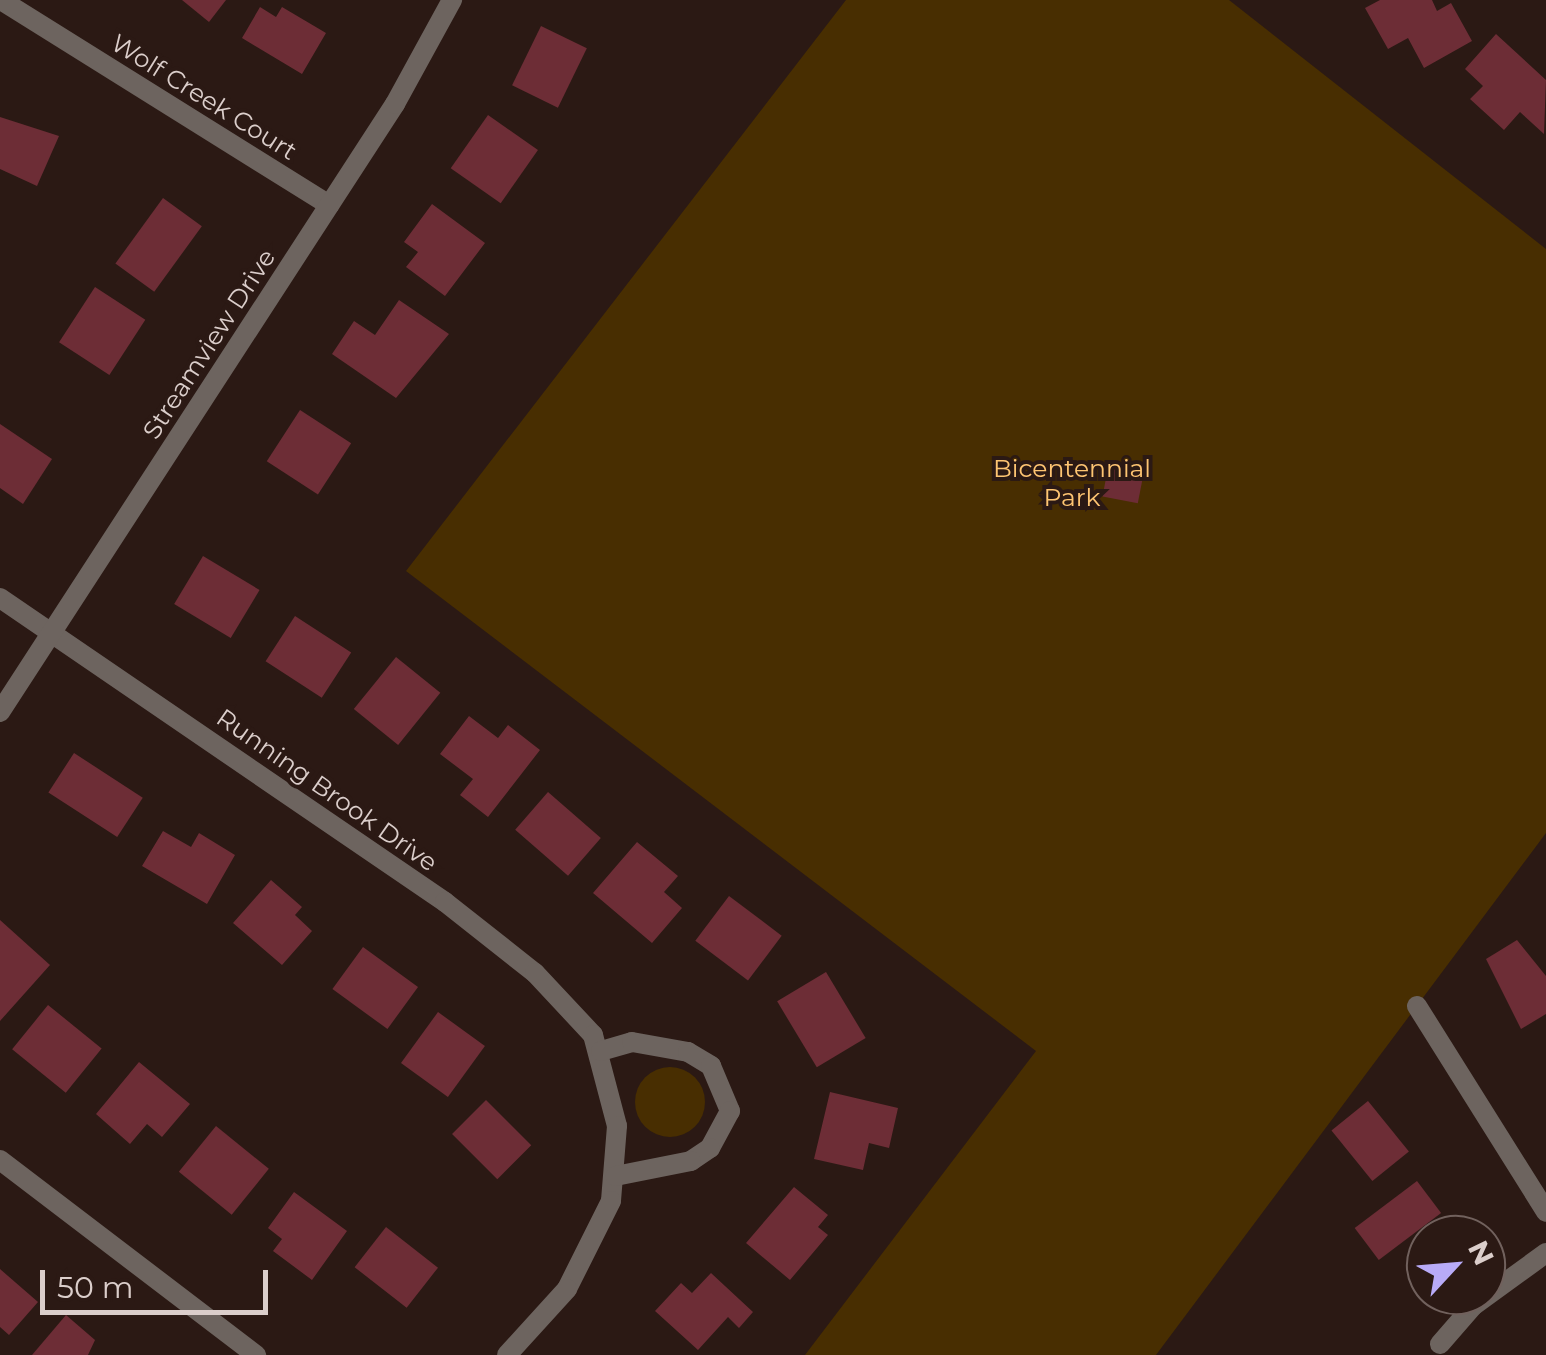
<!DOCTYPE html>
<style>
body{margin:0}
#map{position:relative;width:1546px;height:1355px;overflow:hidden;background:#2b1914;font-family:Montserrat,sans-serif}
div>[style]{position:absolute}
.green>*{inset:0;background:#482e01}
.round{border-radius:50%}
.building>*{inset:0;background:#6d2d36;transform-origin:0 0}
.minor>*{height:20px;margin:-10px;padding:0 10px;transform-origin:10px;border-radius:10px;background:#6d645f}
span{translate:-50% -50%;white-space:nowrap;text-align:center;line-height:1.15;-webkit-text-stroke:8px #2b1914;paint-order:stroke}
.street-label{font-size:25px;color:#dbcecb}
.park-label{font-size:25px;color:#fec572}
.north{position:absolute;left:1406px;top:1215px;width:100px;height:100px;box-sizing:border-box;background:#2b1914;border:2px solid #71615d;border-radius:50%;rotate:64deg;font-size:28px;font-weight:700;line-height:40px;text-align:center;color:#dbcecb}
.north::after{content:'';display:block;margin:auto;width:35px;height:45px;background:#b8abf7;clip-path:polygon(50% 0,100% 100%,50% 72%,0 100%)}
.scale{position:absolute;left:40px;top:1270px;width:228px;height:45px;box-sizing:border-box;border:5px solid #dbcecb;border-top:0;padding-left:12px;font-size:30px;line-height:35px;white-space:nowrap;color:#dbcecb;-webkit-text-stroke:8px #2b1914;paint-order:stroke}
</style>
<div id="map">
<div class="green">
<i style="clip-path:polygon(846px 0,1229px 0,1546px 249px,1546px 833px,1156px 1355px,805px 1355px,1036px 1051px,406px 571px)"></i>
<i class="round" style="left:635px;top:1067px;width:70px;height:70px"></i>
</div>
<div class="building">
<i style="clip-path:polygon(182px 0,226px 0,209px 22px)"></i>
<i style="clip-path:polygon(1380px 0,1432px 0,1437px 11px,1451px 3px,1472px 41px,1424px 68px,1408px 38px,1388px 49px,1365px 8px)"></i>
<i style="clip-path:polygon(260px 7px,276px 17px,282px 7px,326px 33px,302px 74px,242px 38px)"></i>
<i style="left:541px;top:26px;width:51px;height:66px;rotate:26deg"></i>
<i style="clip-path:polygon(1496px 34px,1546px 80px,1544px 134px,1520px 112px,1504px 130px,1470px 99px,1483px 86px,1465px 69px)"></i>
<i style="left:488px;top:115px;width:61px;height:65px;rotate:35deg"></i>
<i style="clip-path:polygon(0 117px,59px 136px,37px 186px,0 169px)"></i>
<i style="left:163px;top:198px;width:48px;height:81px;rotate:36deg"></i>
<i style="clip-path:polygon(432px 204px,485px 243px,445px 296px,406px 267px,418px 252px,404px 242px)"></i>
<i style="left:95px;top:287px;width:60px;height:66px;rotate:33deg"></i>
<i style="clip-path:polygon(399px 300px,449px 334px,396px 398px,332px 354px,354px 321px,375px 335px)"></i>
<i style="left:300px;top:410px;width:61px;height:61px;rotate:33deg"></i>
<i style="clip-path:polygon(0 424px,52px 459px,23px 504px,0 488px)"></i>
<i style="left:1108px;top:468px;width:36px;height:29px;rotate:11deg"></i>
<i style="left:203px;top:556px;width:66px;height:56px;rotate:31deg"></i>
<i style="left:295px;top:616px;width:67px;height:54px;rotate:33deg"></i>
<i style="left:396px;top:657px;width:57px;height:67px;rotate:39deg"></i>
<i style="clip-path:polygon(469px 716px,498px 738px,508px 725px,540px 750px,488px 817px,460px 795px,473px 779px,440px 754px)"></i>
<i style="left:74px;top:753px;width:82px;height:47px;rotate:33deg"></i>
<i style="left:548px;top:792px;width:70px;height:50px;rotate:41deg"></i>
<i style="clip-path:polygon(163px 831px,191px 847px,199px 833px,235px 855px,207px 904px,142px 866px)"></i>
<i style="clip-path:polygon(637px 842px,678px 876px,664px 892px,682px 908px,652px 943px,593px 893px)"></i>
<i style="clip-path:polygon(271px 880px,302px 907px,295px 915px,312px 931px,282px 965px,233px 923px)"></i>
<i style="left:729px;top:896px;width:66px;height:56px;rotate:37deg"></i>
<i style="clip-path:polygon(0 920px,50px 965px,0 1021px)"></i>
<i style="clip-path:polygon(1517px 940px,1546px 976px,1546px 1014px,1521px 1029px,1486px 959px)"></i>
<i style="left:363px;top:947px;width:68px;height:52px;rotate:36deg"></i>
<i style="left:826px;top:972px;width:77px;height:57px;rotate:59deg"></i>
<i style="left:48px;top:1005px;width:69px;height:57px;rotate:39deg"></i>
<i style="left:438px;top:1012px;width:58px;height:63px;rotate:36deg"></i>
<i style="clip-path:polygon(139px 1062px,190px 1104px,162px 1137px,147px 1124px,130px 1144px,96px 1114px)"></i>
<i style="clip-path:polygon(830px 1092px,898px 1108px,889px 1148px,869px 1143px,863px 1170px,814px 1159px)"></i>
<i style="left:486px;top:1100px;width:64px;height:48px;rotate:45deg"></i>
<i style="left:1368px;top:1101px;width:65px;height:47px;rotate:51deg"></i>
<i style="left:216px;top:1126px;width:68px;height:59px;rotate:39deg"></i>
<i style="left:1417px;top:1181px;width:40px;height:78px;rotate:53deg"></i>
<i style="clip-path:polygon(794px 1187px,828px 1215px,818px 1227px,828px 1235px,790px 1280px,746px 1243px)"></i>
<i style="clip-path:polygon(294px 1192px,347px 1231px,312px 1280px,273px 1251px,282px 1239px,268px 1228px)"></i>
<i style="left:386px;top:1227px;width:66px;height:51px;rotate:38deg"></i>
<i style="clip-path:polygon(0 1269px,38px 1302px,9px 1335px,0 1327px)"></i>
<i style="clip-path:polygon(711px 1273px,753px 1312px,739px 1328px,728px 1317px,698px 1350px,655px 1311px,681px 1283px,692px 1293px)"></i>
<i style="clip-path:polygon(66px 1315px,95px 1340px,88px 1355px,32px 1355px)"></i>
</div>
<div class="minor">
<i style="left:1px;top:0;width:387px;rotate:32deg"></i>
<i style="left:0;top:598px;width:539px;rotate:34.34deg"></i>
<i style="left:445px;top:902px;width:115px;rotate:38.3deg"></i>
<i style="left:535px;top:973px;width:85px;rotate:46.9deg"></i>
<i style="left:593px;top:1035px;width:94px;rotate:75.2deg"></i>
<i style="left:617px;top:1126px;width:75px;rotate:94.6deg"></i>
<i style="left:611px;top:1201px;width:98px;rotate:116.6deg"></i>
<i style="left:567px;top:1289px;width:89px;rotate:132.3deg"></i>
<i style="left:0;top:712px;width:725px;rotate:-56.99deg"></i>
<i style="left:395px;top:104px;width:119px;rotate:-61.3deg"></i>
<i style="left:1417px;top:1006px;width:243px;rotate:57.9deg"></i>
<i style="left:601px;top:1051px;width:32px;rotate:-16deg"></i>
<i style="left:632px;top:1042px;width:57px;rotate:10.1deg"></i>
<i style="left:688px;top:1052px;width:27px;rotate:31deg"></i>
<i style="left:711px;top:1066px;width:49px;rotate:67.1deg"></i>
<i style="left:730px;top:1111px;width:42px;rotate:118.4deg"></i>
<i style="left:710px;top:1148px;width:23px;rotate:146deg"></i>
<i style="left:691px;top:1161px;width:77px;rotate:168.8deg"></i>
<i style="left:0;top:1160px;width:322px;rotate:37.3deg"></i>
<i style="left:1440px;top:1344px;width:50px;rotate:-49deg"></i>
<i style="left:1473px;top:1306px;width:90px;rotate:-36deg"></i>
</div>
<div class="street-label">
<span style="left:204px;top:97px;rotate:32deg">Wolf Creek Court</span>
<span style="left:209px;top:344px;rotate:-57deg">Streamview Drive</span>
<span style="left:327px;top:790px;rotate:35deg">Running Brook Drive</span>
</div>
<div class="park-label">
<span style="left:1072px;top:483px">Bicentennial<br>Park</span>
</div>
<div class="north">N</div>
<div class="scale">50 m</div>
</div>
